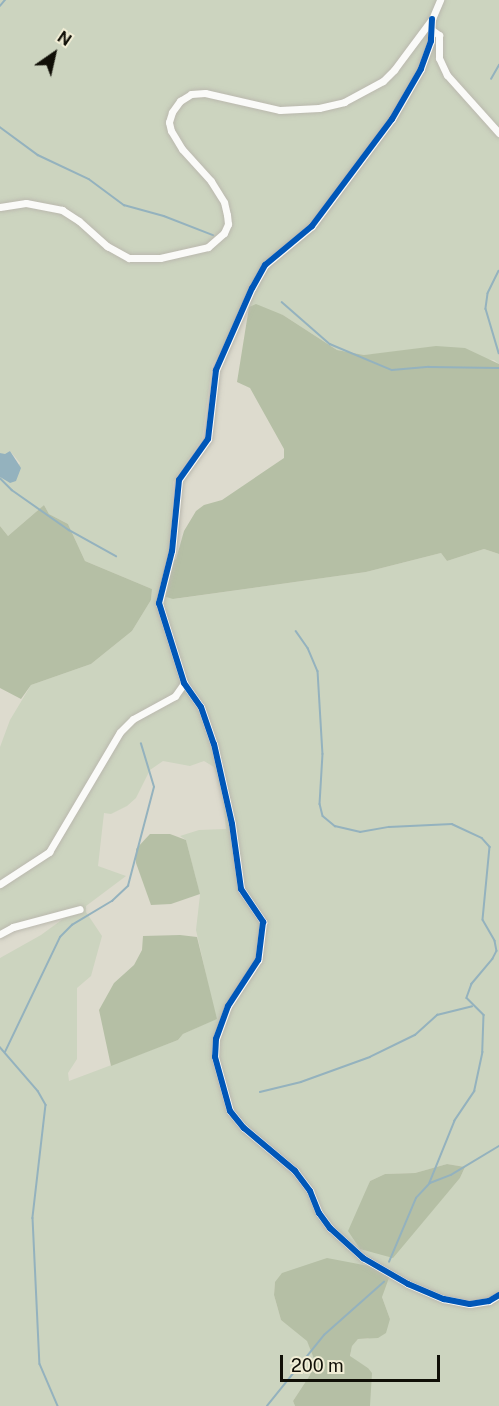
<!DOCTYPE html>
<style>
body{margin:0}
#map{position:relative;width:499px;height:1406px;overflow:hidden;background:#dddbce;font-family:"Public Sans",sans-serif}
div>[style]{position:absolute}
.green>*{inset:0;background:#ccd4bf}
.forest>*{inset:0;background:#b5bfa5}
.water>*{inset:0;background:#94b2be}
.stream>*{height:1.5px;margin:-0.75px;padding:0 0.75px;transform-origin:0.75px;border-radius:0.75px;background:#94b2be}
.roads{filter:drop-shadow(0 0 2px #bab8ae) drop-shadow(0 0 2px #bab8ae)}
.minor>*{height:7px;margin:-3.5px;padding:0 3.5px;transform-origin:3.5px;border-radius:3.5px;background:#fafaf8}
.cycleway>*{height:6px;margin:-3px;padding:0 3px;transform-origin:3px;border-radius:3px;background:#0057b8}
span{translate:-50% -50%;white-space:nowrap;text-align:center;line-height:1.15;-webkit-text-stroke:6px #f0edd5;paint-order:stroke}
.north{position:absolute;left:24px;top:24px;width:60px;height:60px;-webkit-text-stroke:4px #f0edd5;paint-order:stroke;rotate:34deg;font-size:16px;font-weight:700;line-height:24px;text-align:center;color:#100f07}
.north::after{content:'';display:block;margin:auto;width:21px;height:27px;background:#100f07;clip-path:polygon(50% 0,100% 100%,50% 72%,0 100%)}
.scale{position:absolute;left:280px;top:1355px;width:160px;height:27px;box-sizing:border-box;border:3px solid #100f07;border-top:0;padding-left:8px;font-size:18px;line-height:21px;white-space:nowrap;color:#100f07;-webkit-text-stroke:4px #f0edd5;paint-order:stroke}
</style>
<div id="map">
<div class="green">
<i style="clip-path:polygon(evenodd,0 0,499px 0,499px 364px,494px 360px,400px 352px,364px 355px,337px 350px,283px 315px,249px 307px,212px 365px,202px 439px,173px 482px,171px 544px,160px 583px,160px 589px,174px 599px,366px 572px,441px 553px,447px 561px,484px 549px,499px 554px,499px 1406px,370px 1406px,368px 1368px,350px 1357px,352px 1345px,358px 1339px,368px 1339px,390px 1319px,382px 1297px,275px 1282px,274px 1295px,281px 1320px,307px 1340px,314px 1359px,310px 1375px,293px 1401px,295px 1406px,0 1406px,0 958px,41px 935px,71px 913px,0 932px,0 747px,10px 720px,31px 685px,91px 664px,132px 631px,151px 600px,152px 589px,85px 561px,68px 524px,49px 514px,44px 505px,8px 536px,0 526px,0 477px,10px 483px,20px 463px,10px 451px,5px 455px,0 453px,0 0,163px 761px,190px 766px,204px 761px,214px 767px,223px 798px,226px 829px,199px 830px,180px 836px,186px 840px,200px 895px,196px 930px,216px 1019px,183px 1034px,178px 1040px,69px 1081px,68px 1073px,77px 1059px,77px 988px,91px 976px,102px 936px,86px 912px,86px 906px,126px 876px,98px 866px,104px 813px,111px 814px,127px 806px,136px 798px,150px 770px,163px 761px,0 0,447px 1164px,465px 1167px,460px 1178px,415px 1231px,363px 1199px,370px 1181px,385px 1174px,415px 1173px,447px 1164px)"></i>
</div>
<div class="forest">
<i style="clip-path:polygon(256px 304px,283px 315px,337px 350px,364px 355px,436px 346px,465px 348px,499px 364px,499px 554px,484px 549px,447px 561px,441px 553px,366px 572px,173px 599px,163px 596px,160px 583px,164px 568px,176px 559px,184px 531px,196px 511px,204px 505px,222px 500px,284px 458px,284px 449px,250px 388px,237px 382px,249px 307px)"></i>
<i style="clip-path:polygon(44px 505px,49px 514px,68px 524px,85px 561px,152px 589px,151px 600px,132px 631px,91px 664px,31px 685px,21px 699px,0 688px,0 526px,8px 536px)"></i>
<i style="clip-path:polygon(150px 834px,170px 834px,186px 840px,200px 894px,171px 904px,151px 905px,136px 863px,136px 849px)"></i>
<i style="clip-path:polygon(180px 935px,197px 937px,217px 1019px,183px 1034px,178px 1040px,111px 1066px,99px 1010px,114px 983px,134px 965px,142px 950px,143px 936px)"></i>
<i style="clip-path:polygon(447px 1164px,465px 1167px,460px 1178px,393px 1258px,360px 1249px,348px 1231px,370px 1181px,385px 1174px,415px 1173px)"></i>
<i style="clip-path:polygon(327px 1258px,369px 1266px,390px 1275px,382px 1297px,390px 1319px,386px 1333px,378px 1338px,358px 1339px,352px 1346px,350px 1356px,368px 1368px,372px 1373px,370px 1406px,295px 1406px,293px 1401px,310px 1375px,314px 1359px,307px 1341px,281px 1320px,274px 1295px,275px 1282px,282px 1273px)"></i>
</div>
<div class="water">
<i style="clip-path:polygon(10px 451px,21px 468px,16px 481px,10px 483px,0 477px,0 453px,5px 454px)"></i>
</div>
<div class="stream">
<i style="left:0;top:6px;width:8px;rotate:-50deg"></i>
<i style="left:491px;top:79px;width:16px;rotate:-60deg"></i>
<i style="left:0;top:127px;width:47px;rotate:36.4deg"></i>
<i style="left:38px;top:155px;width:56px;rotate:25.2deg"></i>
<i style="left:89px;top:179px;width:44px;rotate:36.6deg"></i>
<i style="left:124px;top:205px;width:41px;rotate:15.4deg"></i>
<i style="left:164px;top:216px;width:53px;rotate:21.2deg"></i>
<i style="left:499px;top:271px;width:25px;rotate:116deg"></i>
<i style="left:488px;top:294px;width:15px;rotate:98deg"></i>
<i style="left:486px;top:309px;width:46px;rotate:73.5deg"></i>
<i style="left:282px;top:302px;width:64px;rotate:41.2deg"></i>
<i style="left:330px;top:344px;width:67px;rotate:22.8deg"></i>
<i style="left:392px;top:370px;width:37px;rotate:-5deg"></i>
<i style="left:429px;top:367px;width:70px;rotate:0.8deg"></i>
<i style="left:0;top:478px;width:17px;rotate:45deg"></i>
<i style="left:12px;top:490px;width:70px;rotate:35.1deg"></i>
<i style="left:69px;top:530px;width:54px;rotate:29deg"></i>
<i style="left:296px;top:631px;width:21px;rotate:55deg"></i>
<i style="left:308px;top:648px;width:25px;rotate:67deg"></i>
<i style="left:318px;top:671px;width:83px;rotate:86.6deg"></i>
<i style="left:323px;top:754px;width:50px;rotate:93.4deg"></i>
<i style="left:320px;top:804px;width:12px;rotate:76deg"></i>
<i style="left:323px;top:816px;width:16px;rotate:40deg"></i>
<i style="left:335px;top:826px;width:26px;rotate:13deg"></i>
<i style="left:360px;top:832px;width:29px;rotate:-10deg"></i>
<i style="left:389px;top:827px;width:63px;rotate:-2.7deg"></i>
<i style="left:452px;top:824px;width:33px;rotate:25deg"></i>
<i style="left:482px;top:838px;width:12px;rotate:48deg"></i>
<i style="left:490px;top:847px;width:73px;rotate:95.5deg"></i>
<i style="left:483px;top:920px;width:24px;rotate:60deg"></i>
<i style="left:495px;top:941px;width:10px;rotate:79deg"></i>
<i style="left:497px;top:951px;width:9px;rotate:117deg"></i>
<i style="left:493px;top:959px;width:33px;rotate:130deg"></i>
<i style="left:472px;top:984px;width:15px;rotate:110deg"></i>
<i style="left:467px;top:998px;width:24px;rotate:45deg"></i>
<i style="left:484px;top:1015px;width:37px;rotate:92deg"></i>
<i style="left:483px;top:1052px;width:40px;rotate:102deg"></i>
<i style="left:475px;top:1091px;width:36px;rotate:124deg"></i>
<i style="left:455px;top:1121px;width:67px;rotate:112deg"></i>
<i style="left:0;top:1047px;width:58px;rotate:49.2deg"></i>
<i style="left:38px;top:1091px;width:16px;rotate:60deg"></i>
<i style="left:46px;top:1105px;width:114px;rotate:96.6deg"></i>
<i style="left:33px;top:1218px;width:146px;rotate:87.3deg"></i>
<i style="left:40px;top:1364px;width:46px;rotate:66.8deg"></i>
<i style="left:5px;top:1052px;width:127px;rotate:-64.4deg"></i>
<i style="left:60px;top:937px;width:17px;rotate:-45deg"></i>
<i style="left:72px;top:925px;width:47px;rotate:-31deg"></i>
<i style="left:112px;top:901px;width:22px;rotate:-43deg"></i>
<i style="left:128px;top:886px;width:102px;rotate:-75.3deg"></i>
<i style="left:154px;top:787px;width:45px;rotate:-106.8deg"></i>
<i style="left:260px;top:1092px;width:42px;rotate:-13.7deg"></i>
<i style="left:301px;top:1082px;width:73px;rotate:-19.9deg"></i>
<i style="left:370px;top:1057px;width:50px;rotate:-26.1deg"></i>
<i style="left:415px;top:1035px;width:30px;rotate:-42deg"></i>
<i style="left:437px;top:1015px;width:36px;rotate:-14deg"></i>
<i style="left:389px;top:1262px;width:69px;rotate:-67.1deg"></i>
<i style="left:416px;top:1198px;width:21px;rotate:-47deg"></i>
<i style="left:430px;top:1183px;width:22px;rotate:-21deg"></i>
<i style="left:451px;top:1175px;width:56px;rotate:-31.1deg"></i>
<i style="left:267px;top:1406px;width:91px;rotate:-51.2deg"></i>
<i style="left:324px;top:1335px;width:80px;rotate:-41.5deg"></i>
</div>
<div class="roads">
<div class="minor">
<i style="left:432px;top:19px;width:22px;rotate:93deg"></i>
<i style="left:431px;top:41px;width:30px;rotate:110deg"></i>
<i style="left:421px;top:69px;width:58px;rotate:120.1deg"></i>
<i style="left:392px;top:119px;width:134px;rotate:126.8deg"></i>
<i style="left:312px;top:226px;width:61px;rotate:140.3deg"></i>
<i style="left:265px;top:265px;width:26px;rotate:119deg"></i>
<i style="left:252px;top:288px;width:90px;rotate:113.7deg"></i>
<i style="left:216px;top:370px;width:69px;rotate:96.6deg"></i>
<i style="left:208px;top:439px;width:50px;rotate:125.3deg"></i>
<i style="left:179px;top:480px;width:71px;rotate:95.6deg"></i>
<i style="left:172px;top:551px;width:54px;rotate:104deg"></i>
<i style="left:159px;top:603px;width:84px;rotate:72.6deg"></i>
<i style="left:184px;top:683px;width:29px;rotate:55deg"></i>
<i style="left:201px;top:707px;width:39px;rotate:71deg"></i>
<i style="left:214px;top:744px;width:82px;rotate:77.3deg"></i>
<i style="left:232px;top:824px;width:66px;rotate:82.1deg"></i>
<i style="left:241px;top:889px;width:40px;rotate:56deg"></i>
<i style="left:263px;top:922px;width:38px;rotate:97deg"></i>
<i style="left:258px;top:960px;width:55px;rotate:123.1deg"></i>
<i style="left:228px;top:1006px;width:35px;rotate:110deg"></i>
<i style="left:216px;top:1039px;width:18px;rotate:93deg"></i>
<i style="left:215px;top:1057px;width:56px;rotate:74.5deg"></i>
<i style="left:230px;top:1111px;width:22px;rotate:51deg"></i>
<i style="left:244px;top:1128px;width:67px;rotate:40.1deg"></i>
<i style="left:295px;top:1171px;width:25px;rotate:53deg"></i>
<i style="left:310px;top:1191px;width:24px;rotate:68deg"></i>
<i style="left:319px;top:1213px;width:19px;rotate:54deg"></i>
<i style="left:330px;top:1228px;width:45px;rotate:42.3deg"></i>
<i style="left:363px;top:1258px;width:52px;rotate:30deg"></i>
<i style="left:408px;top:1284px;width:39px;rotate:23deg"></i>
<i style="left:444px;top:1299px;width:26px;rotate:11deg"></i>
<i style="left:470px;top:1304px;width:19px;rotate:-9deg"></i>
<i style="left:489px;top:1301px;width:12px;rotate:-31deg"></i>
<i style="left:432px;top:30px;width:9px;rotate:36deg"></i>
<i style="left:439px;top:35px;width:23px;rotate:90deg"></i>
<i style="left:439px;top:58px;width:19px;rotate:65deg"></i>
<i style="left:447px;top:75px;width:78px;rotate:48.1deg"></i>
<i style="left:0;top:207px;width:26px;rotate:-9deg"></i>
<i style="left:26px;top:203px;width:37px;rotate:11deg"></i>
<i style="left:62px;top:210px;width:20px;rotate:33deg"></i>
<i style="left:79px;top:221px;width:38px;rotate:42deg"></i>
<i style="left:107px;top:246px;width:25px;rotate:29deg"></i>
<i style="left:129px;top:258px;width:31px"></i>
<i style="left:160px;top:258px;width:49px;rotate:-12.9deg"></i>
<i style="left:208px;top:247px;width:21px;rotate:-41deg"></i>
<i style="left:224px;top:233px;width:10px;rotate:-66deg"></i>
<i style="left:228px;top:224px;width:9px;rotate:-96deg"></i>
<i style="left:227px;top:215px;width:13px;rotate:-103deg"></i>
<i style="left:224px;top:202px;width:25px;rotate:-122deg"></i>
<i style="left:211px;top:181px;width:43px;rotate:-132.2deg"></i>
<i style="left:182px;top:149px;width:21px;rotate:-121deg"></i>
<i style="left:171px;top:131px;width:9px;rotate:-103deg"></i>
<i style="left:169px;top:122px;width:10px;rotate:-73deg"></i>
<i style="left:172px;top:112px;width:14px;rotate:-54deg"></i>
<i style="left:180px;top:101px;width:13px;rotate:-32deg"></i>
<i style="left:191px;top:94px;width:14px;rotate:-4deg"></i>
<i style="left:205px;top:93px;width:77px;rotate:12.8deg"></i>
<i style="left:280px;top:110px;width:39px;rotate:-3deg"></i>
<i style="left:319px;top:108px;width:26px;rotate:-13deg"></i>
<i style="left:344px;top:102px;width:44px;rotate:-28.3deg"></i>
<i style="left:383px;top:81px;width:16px;rotate:-45deg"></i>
<i style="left:394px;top:70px;width:64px;rotate:-53.3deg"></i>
<i style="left:432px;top:19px;width:21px;rotate:-67deg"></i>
<i style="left:0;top:884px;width:59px;rotate:-33.1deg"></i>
<i style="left:49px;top:852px;width:139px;rotate:-59.4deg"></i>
<i style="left:120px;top:732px;width:18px;rotate:-45deg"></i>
<i style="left:133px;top:719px;width:48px;rotate:-28.7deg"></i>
<i style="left:175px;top:696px;width:16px;rotate:-55deg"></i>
<i style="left:0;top:934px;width:15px;rotate:-28deg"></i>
<i style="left:13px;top:927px;width:69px;rotate:-15deg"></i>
</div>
</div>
<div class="cycleway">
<i style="left:432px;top:19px;width:22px;rotate:93deg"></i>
<i style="left:431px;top:41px;width:30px;rotate:110deg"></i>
<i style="left:421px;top:69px;width:58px;rotate:120.1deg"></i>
<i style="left:392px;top:119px;width:134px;rotate:126.8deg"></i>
<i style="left:312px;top:226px;width:61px;rotate:140.3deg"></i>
<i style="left:265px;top:265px;width:26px;rotate:119deg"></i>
<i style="left:252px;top:288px;width:90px;rotate:113.7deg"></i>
<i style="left:216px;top:370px;width:69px;rotate:96.6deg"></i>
<i style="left:208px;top:439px;width:50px;rotate:125.3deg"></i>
<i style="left:179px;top:480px;width:71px;rotate:95.6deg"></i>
<i style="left:172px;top:551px;width:54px;rotate:104deg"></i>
<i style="left:159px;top:603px;width:84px;rotate:72.6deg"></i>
<i style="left:184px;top:683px;width:29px;rotate:55deg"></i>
<i style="left:201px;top:707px;width:39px;rotate:71deg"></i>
<i style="left:214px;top:744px;width:82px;rotate:77.3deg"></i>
<i style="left:232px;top:824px;width:66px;rotate:82.1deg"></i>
<i style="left:241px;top:889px;width:40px;rotate:56deg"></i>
<i style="left:263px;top:922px;width:38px;rotate:97deg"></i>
<i style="left:258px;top:960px;width:55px;rotate:123.1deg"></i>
<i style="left:228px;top:1006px;width:35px;rotate:110deg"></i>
<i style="left:216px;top:1039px;width:18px;rotate:93deg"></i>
<i style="left:215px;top:1057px;width:56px;rotate:74.5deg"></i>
<i style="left:230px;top:1111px;width:22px;rotate:51deg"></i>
<i style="left:244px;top:1128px;width:67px;rotate:40.1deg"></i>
<i style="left:295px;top:1171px;width:25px;rotate:53deg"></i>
<i style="left:310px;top:1191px;width:24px;rotate:68deg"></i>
<i style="left:319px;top:1213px;width:19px;rotate:54deg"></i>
<i style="left:330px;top:1228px;width:45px;rotate:42.3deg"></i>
<i style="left:363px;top:1258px;width:52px;rotate:30deg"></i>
<i style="left:408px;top:1284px;width:39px;rotate:23deg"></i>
<i style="left:444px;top:1299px;width:26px;rotate:11deg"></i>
<i style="left:470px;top:1304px;width:19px;rotate:-9deg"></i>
<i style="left:489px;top:1301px;width:12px;rotate:-31deg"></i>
</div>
<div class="north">N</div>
<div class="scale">200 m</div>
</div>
